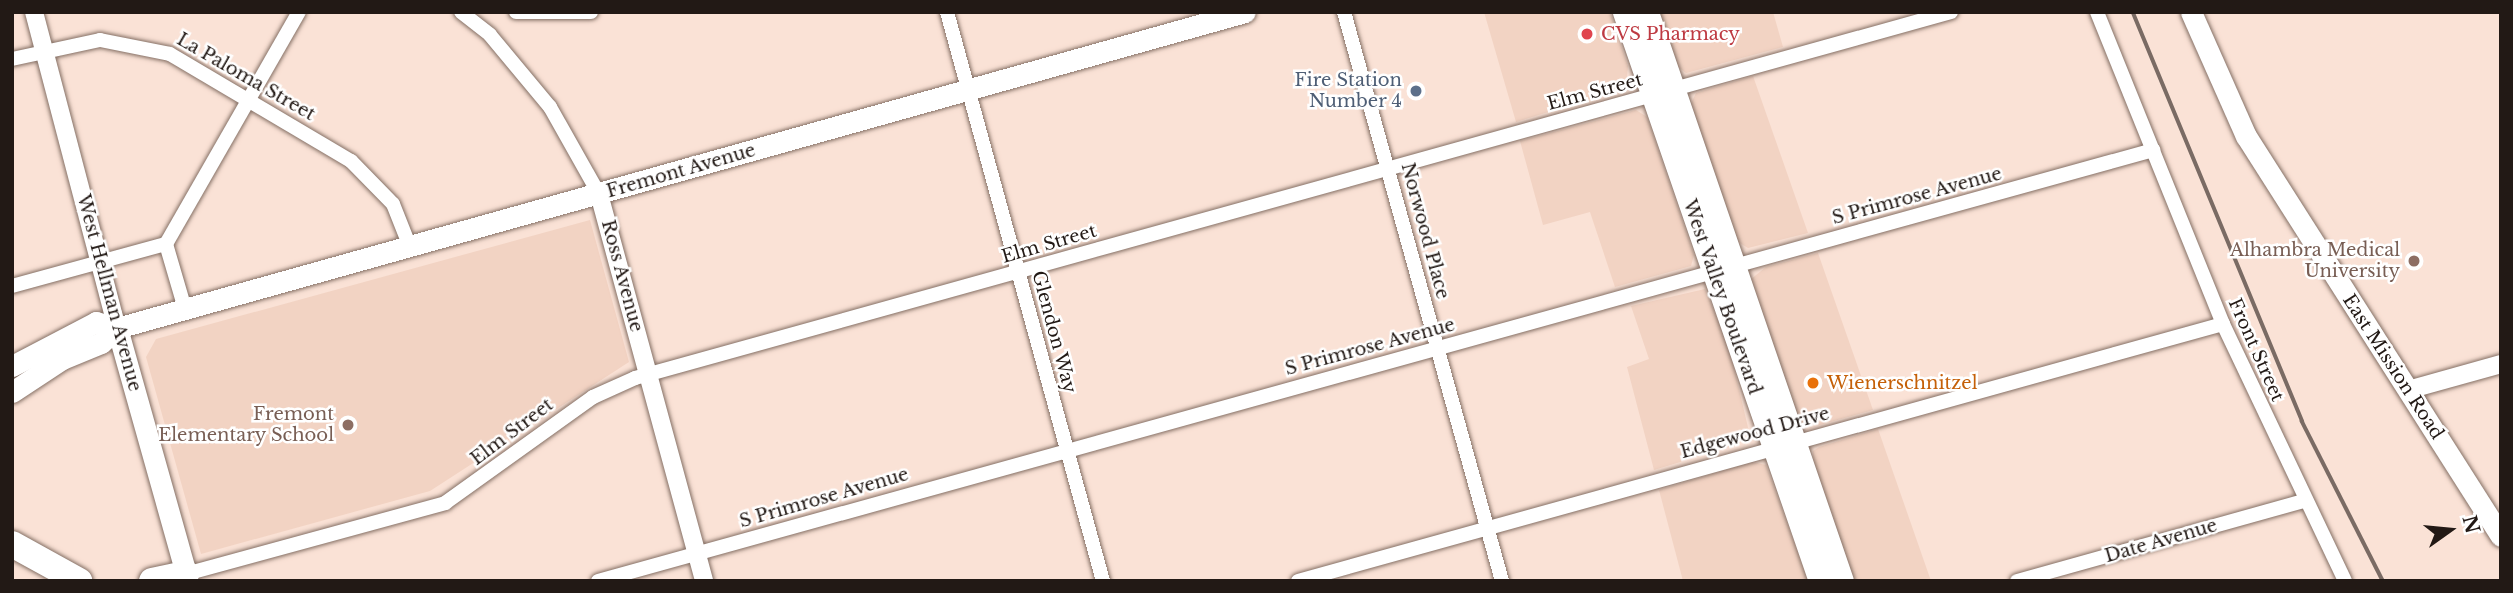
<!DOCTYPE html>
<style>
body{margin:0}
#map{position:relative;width:2513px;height:593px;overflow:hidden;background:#fae2d6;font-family:"Libre Baskerville",serif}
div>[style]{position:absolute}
.built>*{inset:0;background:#f2d3c3}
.roads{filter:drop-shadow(0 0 2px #846f64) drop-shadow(0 0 2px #846f64)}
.minor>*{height:14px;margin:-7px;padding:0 7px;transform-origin:7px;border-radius:7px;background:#fff}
.tertiary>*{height:18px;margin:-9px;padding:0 9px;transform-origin:9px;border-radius:9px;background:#fff}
.secondary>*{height:21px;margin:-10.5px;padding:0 10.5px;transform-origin:10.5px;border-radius:10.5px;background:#fff}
.primary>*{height:23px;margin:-11.5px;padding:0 11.5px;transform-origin:11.5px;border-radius:11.5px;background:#fff}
.motorway>*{height:26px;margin:-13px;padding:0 13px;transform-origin:13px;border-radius:13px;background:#fff}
.rail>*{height:3.5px;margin:-1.75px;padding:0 1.75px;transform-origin:1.75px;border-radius:1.75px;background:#7a6b64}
.dots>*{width:19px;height:19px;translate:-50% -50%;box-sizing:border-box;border:4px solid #fff;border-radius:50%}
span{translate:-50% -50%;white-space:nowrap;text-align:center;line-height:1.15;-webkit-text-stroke:5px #fff;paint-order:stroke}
.health-label{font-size:18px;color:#be3a42}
.left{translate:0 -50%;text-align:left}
.street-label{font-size:18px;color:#221915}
.service-label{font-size:18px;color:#4e5e75}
.right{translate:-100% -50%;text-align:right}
.education-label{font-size:18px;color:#785e54}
.food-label{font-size:18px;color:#c56008}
.frame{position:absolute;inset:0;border:14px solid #221915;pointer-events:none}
.north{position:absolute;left:2415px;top:495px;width:70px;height:70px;-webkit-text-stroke:5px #fff;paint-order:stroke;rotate:75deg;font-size:19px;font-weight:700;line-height:28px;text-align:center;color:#221915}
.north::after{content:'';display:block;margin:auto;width:24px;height:32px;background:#221915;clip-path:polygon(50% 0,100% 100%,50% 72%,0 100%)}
</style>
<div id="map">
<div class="built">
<i style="clip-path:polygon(1484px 12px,1610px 12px,1628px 66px,1626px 88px,1516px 122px)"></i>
<i style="clip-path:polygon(1659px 12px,1773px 12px,1783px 47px,1686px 73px,1677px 66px)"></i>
<i style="clip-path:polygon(1753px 76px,1808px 233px,1748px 248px,1738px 242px,1690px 106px,1696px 93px)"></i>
<i style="clip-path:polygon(1636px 110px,1647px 117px,1694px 255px,1691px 266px,1615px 287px,1590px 212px,1543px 225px,1520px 141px)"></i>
<i style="clip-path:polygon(590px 220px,629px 362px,430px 491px,201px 554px,146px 357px,156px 339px)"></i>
<i style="clip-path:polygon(1818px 253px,1873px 410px,1809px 428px,1798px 421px,1750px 280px,1766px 267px)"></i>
<i style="clip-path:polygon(1705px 289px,1729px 347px,1750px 436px,1739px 444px,1654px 470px,1627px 367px,1649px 359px,1631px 306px)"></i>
<i style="clip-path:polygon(1878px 429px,1931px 581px,1853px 581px,1813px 467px,1813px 451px,1819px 447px)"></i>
<i style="clip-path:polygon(1752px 462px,1766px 465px,1808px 581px,1683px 581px,1659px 490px)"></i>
</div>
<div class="roads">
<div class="minor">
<i style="left:461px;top:12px;width:37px;rotate:38deg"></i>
<i style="left:490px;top:35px;width:94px;rotate:50.2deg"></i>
<i style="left:550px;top:107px;width:100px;rotate:60.6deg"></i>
<i style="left:516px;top:12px;width:75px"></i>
<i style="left:947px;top:12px;width:590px;rotate:74.67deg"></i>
<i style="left:1344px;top:12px;width:591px;rotate:74.48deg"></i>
<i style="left:2097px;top:12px;width:336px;rotate:68deg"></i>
<i style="left:2223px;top:324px;width:284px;rotate:64.6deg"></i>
<i style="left:12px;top:59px;width:90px;rotate:-12.2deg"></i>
<i style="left:100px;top:40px;width:71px;rotate:11.3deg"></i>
<i style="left:170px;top:54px;width:210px;rotate:30.6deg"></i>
<i style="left:351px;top:161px;width:60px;rotate:45.7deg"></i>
<i style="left:393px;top:204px;width:46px;rotate:68.4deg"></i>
<i style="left:12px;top:286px;width:160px;rotate:-15.3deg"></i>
<i style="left:185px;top:309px;width:68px;rotate:-106.3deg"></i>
<i style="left:166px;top:244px;width:267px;rotate:-60.2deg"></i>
<i style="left:186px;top:574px;width:269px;rotate:-15.3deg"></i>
<i style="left:445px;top:503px;width:182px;rotate:-35.6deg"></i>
<i style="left:593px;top:397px;width:46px;rotate:-24.3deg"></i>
<i style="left:635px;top:378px;width:1366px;rotate:-15.54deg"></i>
<i style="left:598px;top:581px;width:1614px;rotate:-15.49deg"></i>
<i style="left:1298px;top:581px;width:960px;rotate:-15.53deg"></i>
<i style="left:2017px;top:581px;width:298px;rotate:-15.6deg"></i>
</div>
<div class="tertiary">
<i style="left:34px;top:12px;width:327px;rotate:75.3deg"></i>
<i style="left:599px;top:194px;width:401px;rotate:74.8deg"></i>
<i style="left:2408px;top:390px;width:97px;rotate:-15.6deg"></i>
</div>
<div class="secondary">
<i style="left:2191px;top:12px;width:136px;rotate:66.1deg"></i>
<i style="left:2246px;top:136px;width:474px;rotate:57.5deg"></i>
<i style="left:117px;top:328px;width:255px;rotate:74.3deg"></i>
<i style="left:12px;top:366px;width:95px;rotate:-27.6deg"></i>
<i style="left:96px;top:322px;width:22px;rotate:16deg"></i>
<i style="left:12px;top:392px;width:60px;rotate:-33.4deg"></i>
<i style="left:62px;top:359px;width:42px;rotate:-22.3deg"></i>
<i style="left:101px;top:343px;width:22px;rotate:-43deg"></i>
<i style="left:117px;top:328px;width:1171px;rotate:-15.65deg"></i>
</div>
<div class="primary">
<i style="left:1624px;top:12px;width:602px;rotate:70.99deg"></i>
<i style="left:1647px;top:12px;width:601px;rotate:71.08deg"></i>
</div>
<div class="motorway">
<i style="left:12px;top:544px;width:77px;rotate:28.9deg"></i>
<i style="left:152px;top:581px;width:35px;rotate:-12deg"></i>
</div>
</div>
<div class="rail">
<i style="left:2133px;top:12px;width:443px;rotate:67.5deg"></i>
<i style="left:2302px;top:421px;width:179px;rotate:63.1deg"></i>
</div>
<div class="dots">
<i style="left:1587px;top:34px;background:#e0444e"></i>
<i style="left:1416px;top:91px;background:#5c6f8a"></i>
<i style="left:2414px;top:261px;background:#8d6e63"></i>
<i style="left:1813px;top:383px;background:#e8710a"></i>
<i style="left:348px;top:425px;background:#8d6e63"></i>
</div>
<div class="health-label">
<span class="left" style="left:1601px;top:34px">CVS Pharmacy</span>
</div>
<div class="street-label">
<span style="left:246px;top:77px;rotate:30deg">La Paloma Street</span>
<span style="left:1595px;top:92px;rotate:-15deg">Elm Street</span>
<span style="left:681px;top:171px;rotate:-16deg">Fremont Avenue</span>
<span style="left:1917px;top:196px;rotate:-15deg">S Primrose Avenue</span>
<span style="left:1425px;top:231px;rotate:75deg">Norwood Place</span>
<span style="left:1049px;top:244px;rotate:-16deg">Elm Street</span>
<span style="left:622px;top:276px;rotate:75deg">Ross Avenue</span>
<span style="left:109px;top:293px;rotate:75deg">West Hellman Avenue</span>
<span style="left:1722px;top:297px;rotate:71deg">West Valley Boulevard</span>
<span style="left:1054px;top:332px;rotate:75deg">Glendon Way</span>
<span style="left:1370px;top:347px;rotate:-15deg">S Primrose Avenue</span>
<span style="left:2256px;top:350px;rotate:66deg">Front Street</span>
<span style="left:2393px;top:367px;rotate:57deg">East Mission Road</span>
<span style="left:512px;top:432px;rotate:-37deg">Elm Street</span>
<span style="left:1755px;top:433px;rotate:-15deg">Edgewood Drive</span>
<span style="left:824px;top:498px;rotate:-16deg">S Primrose Avenue</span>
<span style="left:2161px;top:541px;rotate:-16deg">Date Avenue</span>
</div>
<div class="service-label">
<span class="right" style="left:1402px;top:91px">Fire Station<br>Number 4</span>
</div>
<div class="education-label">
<span class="right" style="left:2400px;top:261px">Alhambra Medical<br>University</span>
<span class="right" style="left:334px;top:425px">Fremont<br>Elementary School</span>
</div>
<div class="food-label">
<span class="left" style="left:1827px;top:383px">Wienerschnitzel</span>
</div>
<div class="frame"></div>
<div class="north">N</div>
</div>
